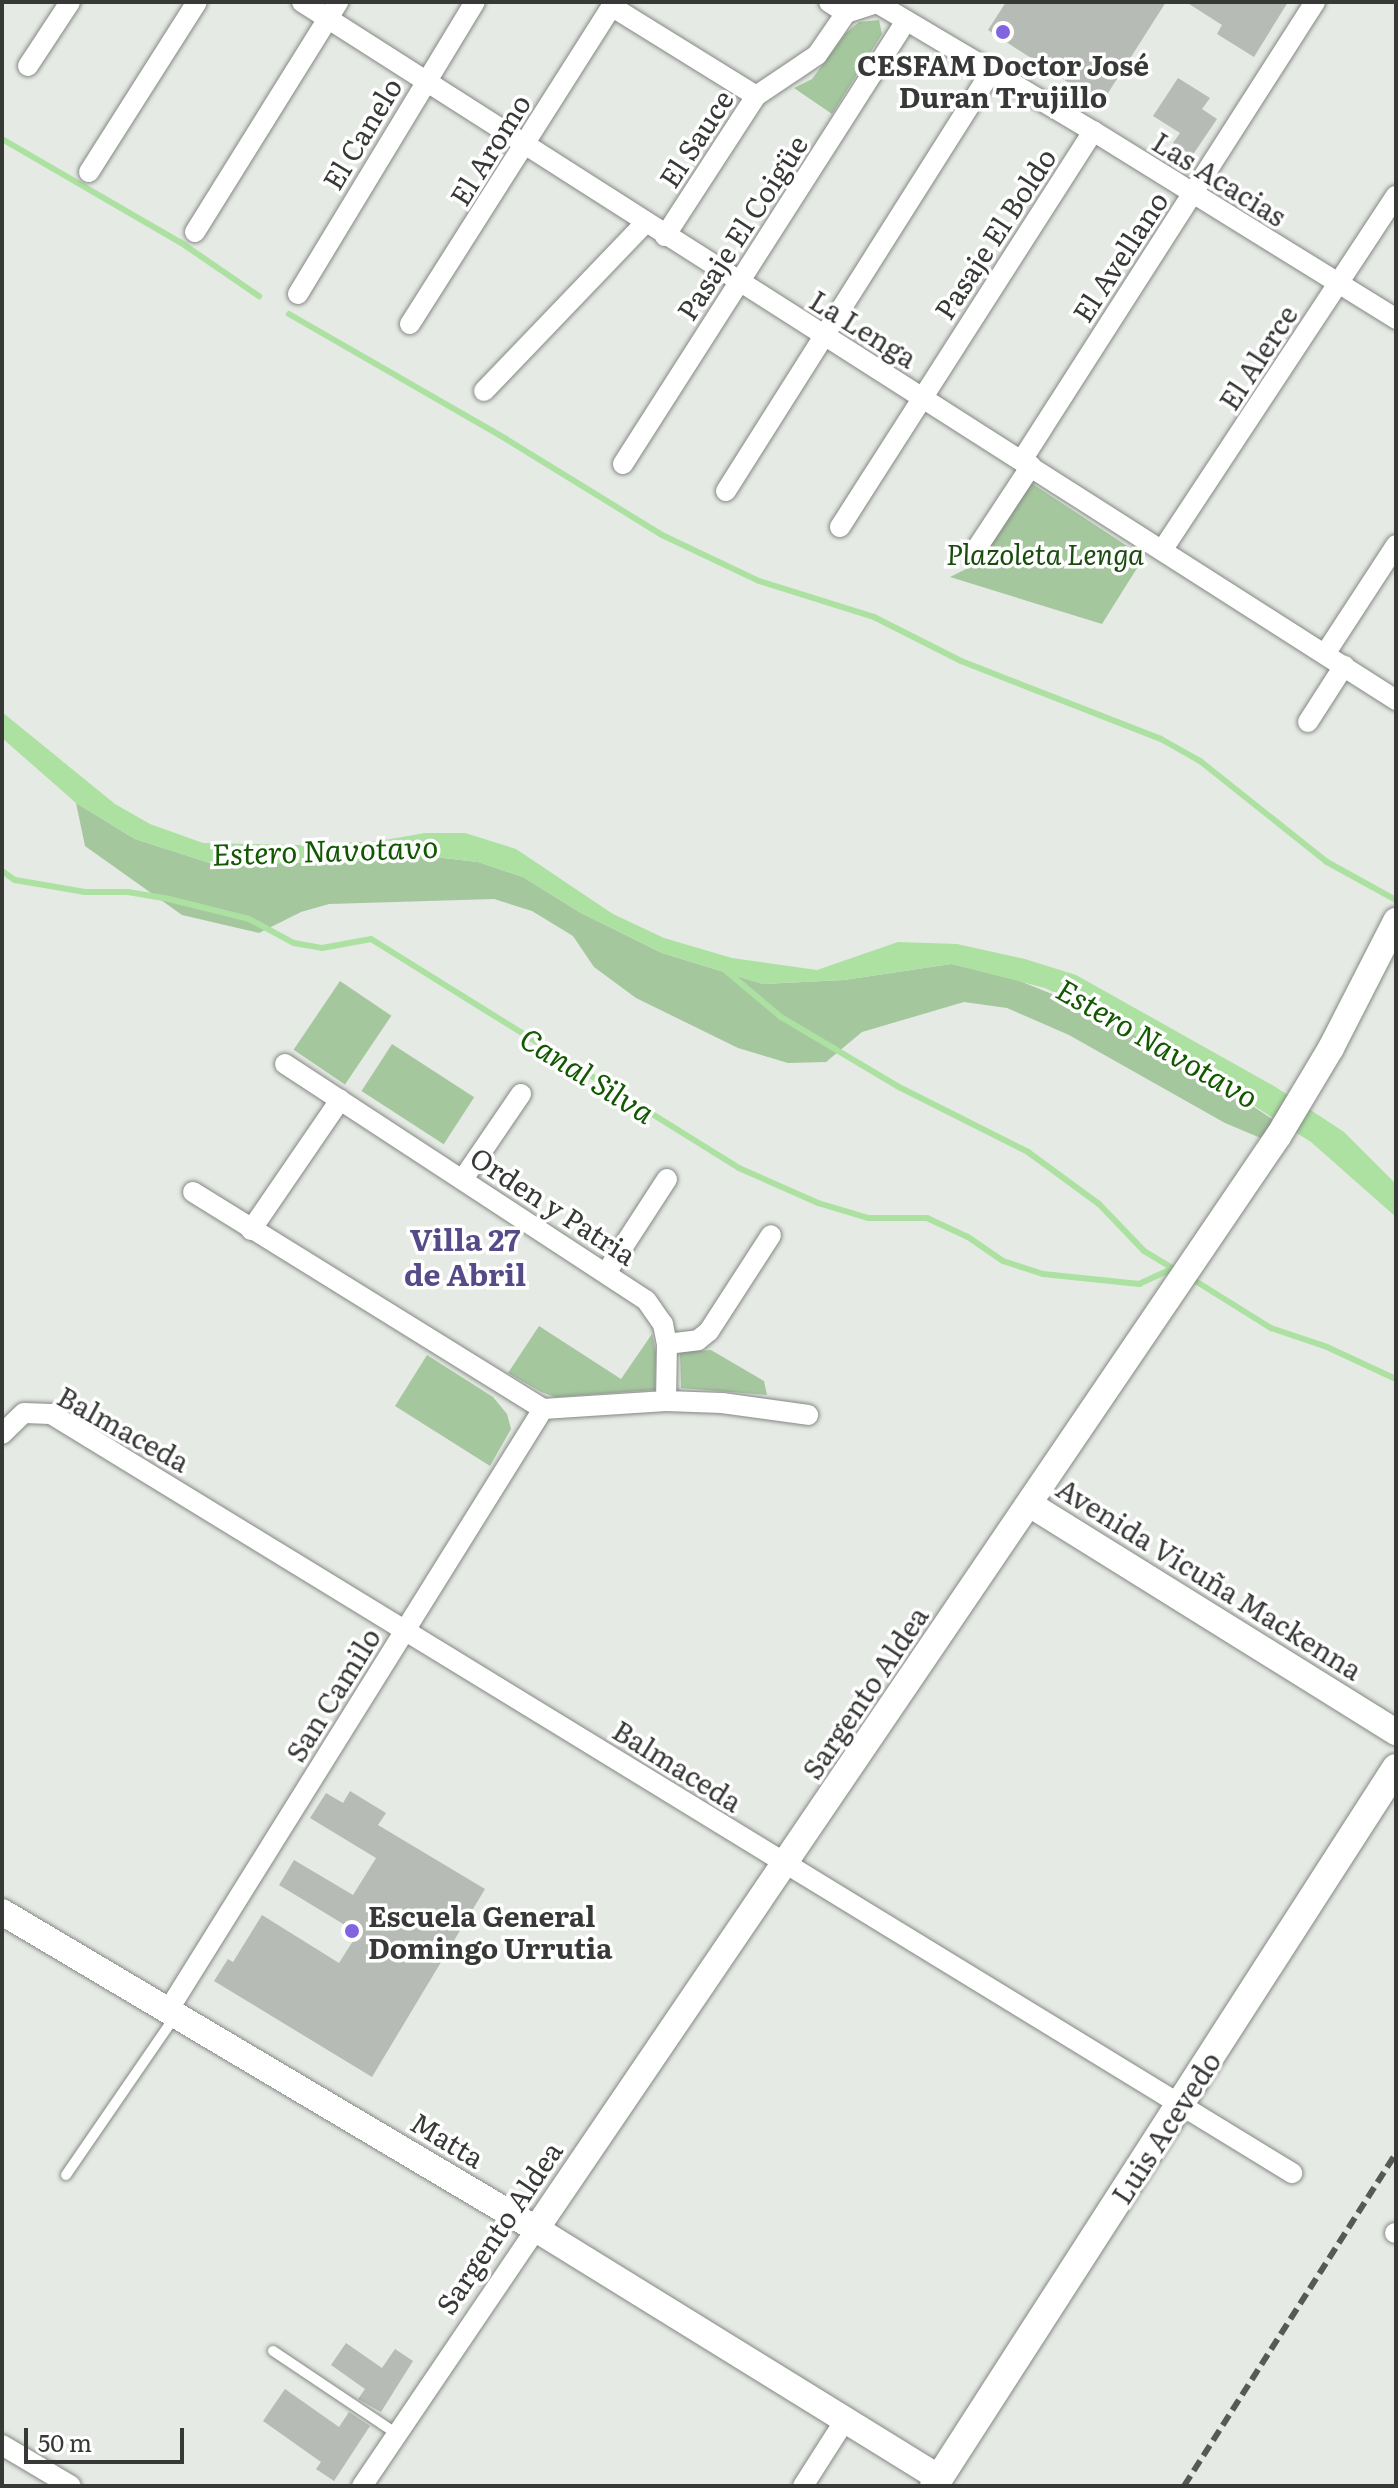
<!DOCTYPE html>
<meta charset="utf-8">
<style>
body{margin:0}
#map{position:relative;width:1398px;height:2488px;overflow:hidden;background:#e5eae4;font-family:Literata,serif}
div>[style]{position:absolute}
.green>*{inset:0;background:#a5c79e;transform-origin:0 0}
.water>*{inset:0;background:#ace1a2}
.stream>*{height:6px;margin:-3px;padding:0 3px;transform-origin:3px;border-radius:3px;background:#ace1a2}
.building>*{inset:0;background:#b6bbb5}
.roads{filter:drop-shadow(0 0 2px #848883) drop-shadow(0 0 2px #848883)}
.service>*{height:10px;margin:-5px;padding:0 5px;transform-origin:5px;border-radius:5px;background:#fff}
.minor>*{height:20px;margin:-10px;padding:0 10px;transform-origin:10px;border-radius:10px;background:#fff}
.tertiary>*{height:26px;margin:-13px;padding:0 13px;transform-origin:13px;border-radius:13px;background:#fff}
.secondary>*{height:28px;margin:-14px;padding:0 14px;transform-origin:14px;border-radius:14px;background:#fff}
.rail>*{height:6px;margin-top:-3px;transform-origin:0;background:repeating-linear-gradient(90deg,#575956 0 12px,transparent 0 18px)}
.dots>*{width:22px;height:22px;translate:-50% -50%;box-sizing:border-box;border:4px solid #fff;border-radius:50%}
span{translate:-50% -50%;white-space:nowrap;text-align:center;line-height:1.15;-webkit-text-stroke:7px #fff;paint-order:stroke}
.poi-label{font-size:28px;color:#373937;font-weight:700}
.left{translate:0 -50%;text-align:left}
.street-label{font-size:28px;color:#373937}
.park-label{font-size:28px;color:#194c0e;font-style:italic}
.water-label{font-size:30px;color:#115800;font-style:italic}
.neighbourhood-label{font-size:30px;color:#564a88;font-weight:700}
.frame{position:absolute;inset:0;border:4px solid #373937;pointer-events:none}
.scale{position:absolute;left:24px;top:2428px;width:160px;height:36px;box-sizing:border-box;border:4px solid #373937;border-top:0;padding-left:10px;font-size:24px;line-height:28px;white-space:nowrap;color:#373937;-webkit-text-stroke:6px #fff;paint-order:stroke}
</style>
<div id="map">
<div class="green">
<i style="clip-path:polygon(879px 20px,882px 34px,832px 114px,794px 88px,812px 79px,846px 33px,859px 22px)"></i>
<i style="clip-path:polygon(1028px 481px,1144px 557px,1102px 624px,950px 577px,978px 563px)"></i>
<i style="clip-path:polygon(76px 803px,135px 839px,213px 864px,350px 862px,417px 855px,478px 862px,523px 877px,581px 913px,662px 953px,763px 984px,844px 980px,951px 964px,1007px 976px,1089px 1009px,1215px 1081px,1278px 1123px,1263px 1139px,1225px 1123px,1069px 1035px,1007px 1008px,964px 1002px,862px 1032px,826px 1062px,788px 1063px,738px 1048px,636px 998px,594px 967px,573px 936px,532px 911px,494px 899px,329px 904px,301px 912px,259px 933px,182px 915px,85px 846px)"></i>
<i style="left:340px;top:981px;width:62px;height:83px;rotate:34deg"></i>
<i style="left:392px;top:1044px;width:98px;height:56px;rotate:33deg"></i>
<i style="clip-path:polygon(539px 1326px,621px 1379px,652px 1334px,656px 1353px,655px 1390px,555px 1397px,541px 1392px,508px 1373px)"></i>
<i style="clip-path:polygon(711px 1350px,764px 1381px,767px 1395px,681px 1388px,680px 1352px)"></i>
<i style="clip-path:polygon(427px 1355px,493px 1397px,507px 1414px,511px 1429px,490px 1466px,395px 1406px)"></i>
</div>
<div class="water">
<i style="clip-path:polygon(2px 712px,115px 804px,150px 824px,203px 843px,301px 845px,379px 841px,425px 833px,465px 833px,516px 849px,613px 914px,664px 938px,732px 958px,817px 970px,898px 942px,957px 944px,1025px 959px,1076px 975px,1274px 1086px,1344px 1132px,1396px 1184px,1396px 1217px,1311px 1142px,1215px 1081px,1089px 1009px,1045px 988px,951px 964px,844px 980px,763px 984px,662px 953px,581px 913px,523px 877px,478px 862px,417px 855px,350px 862px,213px 864px,135px 839px,76px 803px,2px 738px)"></i>
</div>
<div class="stream">
<i style="left:2px;top:139px;width:206px;rotate:30.1deg"></i>
<i style="left:180px;top:242px;width:96px;rotate:34.4deg"></i>
<i style="left:289px;top:314px;width:250px;rotate:29.9deg"></i>
<i style="left:506px;top:439px;width:183px;rotate:31.6deg"></i>
<i style="left:662px;top:535px;width:107px;rotate:25.4deg"></i>
<i style="left:759px;top:581px;width:121px;rotate:17.4deg"></i>
<i style="left:874px;top:617px;width:97px;rotate:26.8deg"></i>
<i style="left:961px;top:661px;width:215px;rotate:21.3deg"></i>
<i style="left:1161px;top:739px;width:45px;rotate:29.4deg"></i>
<i style="left:1200px;top:761px;width:162px;rotate:38.5deg"></i>
<i style="left:1327px;top:862px;width:79px;rotate:28.8deg"></i>
<i style="left:2px;top:871px;width:16px;rotate:35deg"></i>
<i style="left:15px;top:880px;width:71px;rotate:9.7deg"></i>
<i style="left:85px;top:892px;width:43px"></i>
<i style="left:128px;top:892px;width:42px;rotate:9.7deg"></i>
<i style="left:169px;top:899px;width:82px;rotate:14deg"></i>
<i style="left:249px;top:919px;width:51px;rotate:28.1deg"></i>
<i style="left:294px;top:943px;width:28px;rotate:10deg"></i>
<i style="left:322px;top:948px;width:50px;rotate:-10.4deg"></i>
<i style="left:371px;top:939px;width:433px;rotate:31.9deg"></i>
<i style="left:739px;top:1168px;width:86px;rotate:23.9deg"></i>
<i style="left:818px;top:1203px;width:52px;rotate:16.7deg"></i>
<i style="left:868px;top:1218px;width:59px"></i>
<i style="left:927px;top:1218px;width:45px;rotate:24.9deg"></i>
<i style="left:968px;top:1237px;width:42px;rotate:34.4deg"></i>
<i style="left:1003px;top:1261px;width:42px;rotate:18deg"></i>
<i style="left:1043px;top:1274px;width:97px;rotate:5.9deg"></i>
<i style="left:1139px;top:1284px;width:38px;rotate:-25deg"></i>
<i style="left:725px;top:970px;width:73px;rotate:40deg"></i>
<i style="left:781px;top:1017px;width:135px;rotate:30.7deg"></i>
<i style="left:897px;top:1086px;width:147px;rotate:26.7deg"></i>
<i style="left:1028px;top:1152px;width:88px;rotate:36.2deg"></i>
<i style="left:1099px;top:1204px;width:65px;rotate:46.2deg"></i>
<i style="left:1144px;top:1251px;width:37px;rotate:31deg"></i>
<i style="left:1189px;top:1277px;width:97px;rotate:31.9deg"></i>
<i style="left:1271px;top:1328px;width:59px;rotate:18.7deg"></i>
<i style="left:1327px;top:1347px;width:76px;rotate:24.9deg"></i>
</div>
<div class="building">
<i style="clip-path:polygon(1006px 2px,1166px 2px,1101px 104px,988px 30px)"></i>
<i style="clip-path:polygon(1186px 2px,1288px 2px,1254px 57px,1217px 34px,1222px 25px)"></i>
<i style="clip-path:polygon(1178px 78px,1210px 98px,1202px 109px,1217px 119px,1192px 156px,1173px 143px,1180px 133px,1153px 116px)"></i>
<i style="clip-path:polygon(350px 1791px,386px 1813px,378px 1825px,485px 1889px,372px 2077px,214px 1981px,228px 1959px,233px 1962px,262px 1915px,339px 1963px,358px 1933px,279px 1885px,294px 1860px,353px 1895px,376px 1858px,310px 1818px,326px 1793px,343px 1803px)"></i>
<i style="clip-path:polygon(346px 2343px,382px 2368px,395px 2349px,413px 2361px,381px 2412px,358px 2399px,365px 2389px,331px 2365px)"></i>
<i style="clip-path:polygon(285px 2389px,339px 2427px,349px 2412px,370px 2426px,334px 2481px,316px 2469px,321px 2462px,263px 2421px)"></i>
</div>
<div class="roads">
<div class="service">
<i style="left:66px;top:2175px;width:194px;rotate:-55.5deg"></i>
<i style="left:273px;top:2351px;width:149px;rotate:33.8deg"></i>
</div>
<div class="minor">
<i style="left:302px;top:2px;width:1298px;rotate:32.54deg"></i>
<i style="left:829px;top:2px;width:20px;rotate:33deg"></i>
<i style="left:611px;top:6px;width:171px;rotate:31.8deg"></i>
<i style="left:846px;top:13px;width:33px;rotate:-18deg"></i>
<i style="left:877px;top:3px;width:251px;rotate:30.7deg"></i>
<i style="left:1093px;top:131px;width:357px;rotate:31.8deg"></i>
<i style="left:28px;top:66px;width:77px;rotate:-56.7deg"></i>
<i style="left:89px;top:172px;width:201px;rotate:-57.6deg"></i>
<i style="left:195px;top:232px;width:271px;rotate:-58.1deg"></i>
<i style="left:665px;top:236px;width:167px;rotate:-57deg"></i>
<i style="left:756px;top:96px;width:73px;rotate:-33.9deg"></i>
<i style="left:817px;top:55px;width:51px;rotate:-55.4deg"></i>
<i style="left:298px;top:294px;width:341px;rotate:-58.8deg"></i>
<i style="left:410px;top:324px;width:381px;rotate:-57.6deg"></i>
<i style="left:484px;top:391px;width:233px;rotate:-46.2deg"></i>
<i style="left:1022px;top:460px;width:544px;rotate:-57.39deg"></i>
<i style="left:623px;top:464px;width:526px;rotate:-57.43deg"></i>
<i style="left:726px;top:491px;width:497px;rotate:-57.7deg"></i>
<i style="left:840px;top:527px;width:470px;rotate:-57.4deg"></i>
<i style="left:1163px;top:549px;width:423px;rotate:-56.6deg"></i>
<i style="left:975px;top:551px;width:102px;rotate:-56.6deg"></i>
<i style="left:1325px;top:654px;width:130px;rotate:-56.9deg"></i>
<i style="left:1308px;top:722px;width:67px;rotate:-57.3deg"></i>
<i style="left:285px;top:1064px;width:431px;rotate:33.2deg"></i>
<i style="left:646px;top:1300px;width:29px;rotate:55deg"></i>
<i style="left:663px;top:1324px;width:20px;rotate:79deg"></i>
<i style="left:667px;top:1344px;width:57px;rotate:91deg"></i>
<i style="left:463px;top:1179px;width:103px;rotate:-55.7deg"></i>
<i style="left:193px;top:1192px;width:412px;rotate:31.8deg"></i>
<i style="left:251px;top:1230px;width:158px;rotate:-55.6deg"></i>
<i style="left:606px;top:1273px;width:112px;rotate:-57deg"></i>
<i style="left:667px;top:1344px;width:31px;rotate:-7deg"></i>
<i style="left:698px;top:1340px;width:14px;rotate:-39deg"></i>
<i style="left:709px;top:1331px;width:114px;rotate:-57.1deg"></i>
<i style="left:543px;top:1409px;width:123px;rotate:-3.7deg"></i>
<i style="left:666px;top:1401px;width:56px;rotate:2deg"></i>
<i style="left:722px;top:1403px;width:87px;rotate:7.9deg"></i>
<i style="left:2px;top:1434px;width:30px;rotate:-44deg"></i>
<i style="left:24px;top:1413px;width:27px;rotate:2deg"></i>
<i style="left:51px;top:1414px;width:1455px;rotate:31.45deg"></i>
<i style="left:169px;top:2009px;width:707px;rotate:-58.06deg"></i>
<i style="left:1395px;top:2233px;width:1px"></i>
<i style="left:2px;top:2445px;width:80px;rotate:30.7deg"></i>
<i style="left:362px;top:2486px;width:310px;rotate:-55.9deg"></i>
<i style="left:803px;top:2486px;width:78px;rotate:-57.5deg"></i>
</div>
<div class="tertiary">
<i style="left:1031px;top:1505px;width:430px;rotate:31.9deg"></i>
<i style="left:2px;top:1912px;width:621px;rotate:30.69deg"></i>
<i style="left:536px;top:2229px;width:474px;rotate:31.7deg"></i>
<i style="left:536px;top:2229px;width:1322px;rotate:-55.82deg"></i>
<i style="left:1279px;top:1135px;width:101px;rotate:-59.1deg"></i>
<i style="left:1331px;top:1048px;width:143px;rotate:-62.9deg"></i>
</div>
<div class="secondary">
<i style="left:934px;top:2486px;width:854px;rotate:-57.24deg"></i>
</div>
</div>
<div class="rail">
<i style="left:1184px;top:2486px;width:395px;rotate:-57.5deg"></i>
</div>
<div class="dots">
<i style="left:1003px;top:32px;background:#8164df"></i>
<i style="left:352px;top:1931px;background:#8164df"></i>
</div>
<div class="poi-label">
<span style="left:1003px;top:80px">CESFAM Doctor José<br>Duran Trujillo</span>
<span class="left" style="left:368px;top:1931px">Escuela General<br>Domingo Urrutia</span>
</div>
<div class="street-label">
<span style="left:361px;top:133px;rotate:-59deg">El Canelo</span>
<span style="left:695px;top:138px;rotate:-57deg">El Sauce</span>
<span style="left:489px;top:149px;rotate:-58deg">El Aromo</span>
<span style="left:1220px;top:178px;rotate:32deg">Las Acacias</span>
<span style="left:741px;top:227px;rotate:-57deg">Pasaje El Coigüe</span>
<span style="left:994px;top:233px;rotate:-57deg">Pasaje El Boldo</span>
<span style="left:1119px;top:256px;rotate:-57deg">El Avellano</span>
<span style="left:864px;top:328px;rotate:32deg">La Lenga</span>
<span style="left:1257px;top:357px;rotate:-57deg">El Alerce</span>
<span style="left:554px;top:1205px;rotate:33deg">Orden y Patria</span>
<span style="left:124px;top:1428px;rotate:29deg">Balmaceda</span>
<span style="left:1210px;top:1578px;rotate:32deg">Avenida Vicuña Mackenna</span>
<span style="left:864px;top:1692px;rotate:-56deg">Sargento Aldea</span>
<span style="left:332px;top:1694px;rotate:-58deg">San Camilo</span>
<span style="left:678px;top:1765px;rotate:32deg">Balmaceda</span>
<span style="left:1165px;top:2127px;rotate:-57deg">Luis Acevedo</span>
<span style="left:448px;top:2139px;rotate:31deg">Matta</span>
<span style="left:498px;top:2227px;rotate:-56deg">Sargento Aldea</span>
</div>
<div class="park-label">
<span style="left:1045px;top:553px">Plazoleta Lenga</span>
</div>
<div class="water-label">
<span style="left:325px;top:849px;rotate:-2deg">Estero Navotavo</span>
<span style="left:1158px;top:1042px;rotate:30deg">Estero Navotavo</span>
<span style="left:588px;top:1074px;rotate:32deg">Canal Silva</span>
</div>
<div class="neighbourhood-label">
<span style="left:465px;top:1255px">Villa 27<br>de Abril</span>
</div>
<div class="frame"></div>
<div class="scale">50 m</div>
</div>
